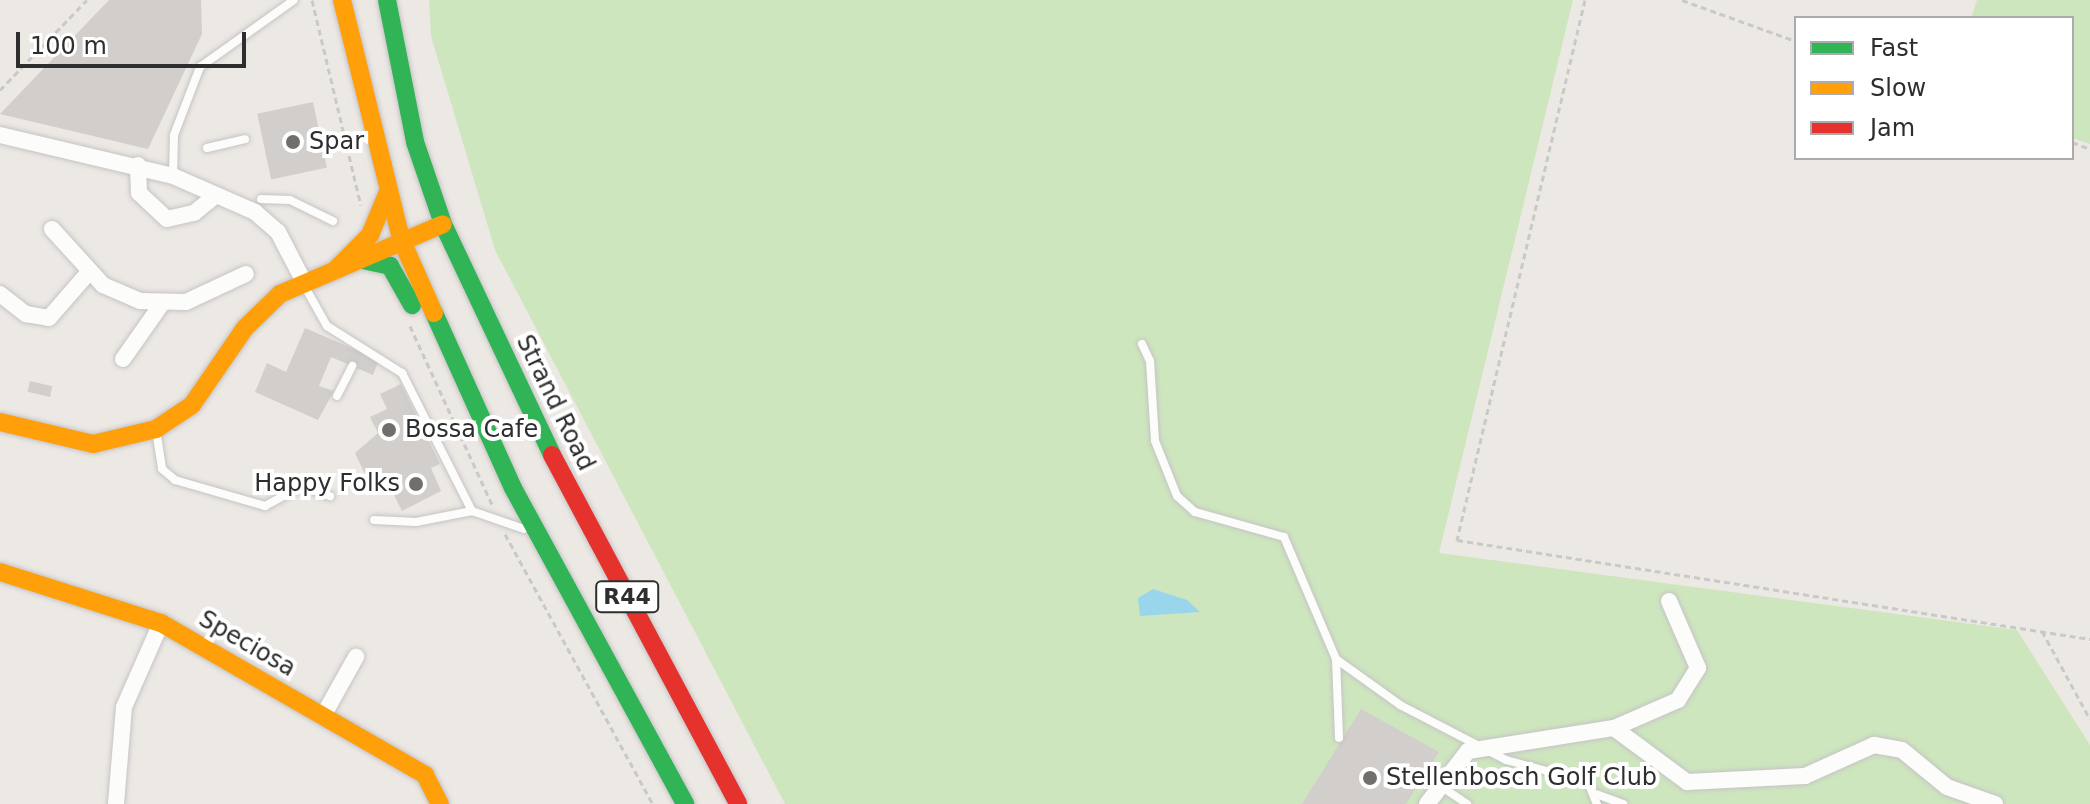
<!DOCTYPE html>
<style>
body{margin:0}
#map{position:relative;width:2090px;height:804px;overflow:hidden;background:#ece8e4;font-family:"DejaVu Sans",sans-serif}
div>[style]{position:absolute}
.green>*{inset:0;background:#cee6be}
.water>*{inset:0;background:#99d6ec}
.building>*{inset:0;background:#d1cecb;transform-origin:0 0}
.path>*{height:3px;margin-top:-1.5px;transform-origin:0;background:repeating-linear-gradient(90deg,#c9c9c8 0 6px,transparent 0 10px)}
.roads{filter:drop-shadow(0 0 2px #c5c4c5) drop-shadow(0 0 2px #c5c4c5)}
.lane>*{height:8px;margin:-4px;padding:0 4px;transform-origin:4px;border-radius:4px;background:#fcfcfb}
.street>*{height:16px;margin:-8px;padding:0 8px;transform-origin:8px;border-radius:8px;background:#fcfcfb}
.fast>*{height:18px;margin:-9px;padding:0 9px;transform-origin:9px;border-radius:9px;background:#30b455}
.slow>*{height:18px;margin:-9px;padding:0 9px;transform-origin:9px;border-radius:9px;background:#ff9f0a}
.jam>*{height:18px;margin:-9px;padding:0 9px;transform-origin:9px;border-radius:9px;background:#e5322d}
.dots>*{width:22px;height:22px;translate:-50% -50%;box-sizing:border-box;border:4px solid #fff;border-radius:50%}
span{translate:-50% -50%;white-space:nowrap;text-align:center;line-height:1.15;-webkit-text-stroke:8px #fff;paint-order:stroke}
.shield-label span{padding:2px 6px;background:#fff;border:2px solid;border-radius:6px;-webkit-text-stroke-width:0}
.shield-label{font-size:22px;color:#2e2e2e;font-weight:700}
.poi-label{font-size:24px;color:#2e2e2e}
.left{translate:0 -50%;text-align:left}
.right{translate:-100% -50%;text-align:right}
.street-label{font-size:24px;color:#2e2e2e}
.legend{position:absolute;left:1794px;top:16px;width:280px;height:144px;box-sizing:border-box;background:#fff;border:2px solid #ababab;margin:0;padding:10px 14px;list-style:none;font-size:24px;color:#2e2e2e}
.legend li{display:flex;align-items:center;gap:16px;height:40px}
.legend b{width:40px;border:2px solid #ababab}
.scale{position:absolute;left:16px;top:32px;width:230px;height:36px;box-sizing:border-box;border:4px solid #2e2e2e;border-top:0;padding-left:10px;font-size:24px;line-height:28px;white-space:nowrap;color:#2e2e2e;-webkit-text-stroke:6px #fff;paint-order:stroke}
</style>
<div id="map">
<div class="green">
<i style="clip-path:polygon(429px 0,1573px 0,1439px 553px,2017px 630px,2090px 745px,2090px 804px,785px 804px,495px 250px,431px 36px)"></i>
<i style="clip-path:polygon(1977px 0,2090px 0,2090px 144px,2072px 138px,2072px 18px,1971px 18px)"></i>
</div>
<div class="water">
<i style="clip-path:polygon(1153px 589px,1187px 600px,1200px 612px,1140px 616px,1138px 598px)"></i>
</div>
<div class="building">
<i style="clip-path:polygon(109px 0,201px 0,202px 34px,148px 149px,0 114px)"></i>
<i style="left:313px;top:102px;width:67px;height:57px;rotate:78deg"></i>
<i style="clip-path:polygon(305px 328px,379px 360px,373px 375px,331px 357px,319px 386px,334px 391px,318px 420px,255px 392px,267px 363px,286px 372px)"></i>
<i style="left:30px;top:381px;width:23px;height:11px;rotate:13deg"></i>
<i style="clip-path:polygon(401px 384px,440px 464px,431px 468px,441px 491px,402px 511px,390px 487px,375px 495px,355px 453px,378px 433px,370px 417px,387px 409px,380px 394px)"></i>
<i style="clip-path:polygon(1361px 709px,1439px 752px,1406px 804px,1302px 804px)"></i>
</div>
<div class="path">
<i style="left:312px;top:0;width:211px;rotate:76.6deg"></i>
<i style="left:1585px;top:0;width:555px;rotate:103.34deg"></i>
<i style="left:1457px;top:540px;width:641px;rotate:8.89deg"></i>
<i style="left:1682px;top:0;width:121px;rotate:19.8deg"></i>
<i style="left:0;top:90px;width:125px;rotate:-46deg"></i>
<i style="left:2072px;top:142px;width:19px;rotate:21deg"></i>
<i style="left:410px;top:326px;width:196px;rotate:65.3deg"></i>
<i style="left:505px;top:534px;width:308px;rotate:61.3deg"></i>
<i style="left:2042px;top:631px;width:100px;rotate:61.4deg"></i>
</div>
<div class="roads">
<div class="lane">
<i style="left:207px;top:148px;width:39px;rotate:-13deg"></i>
<i style="left:173px;top:176px;width:41px;rotate:-88.6deg"></i>
<i style="left:174px;top:135px;width:73px;rotate:-69.1deg"></i>
<i style="left:200px;top:67px;width:115px;rotate:-35.5deg"></i>
<i style="left:261px;top:199px;width:29px;rotate:2deg"></i>
<i style="left:290px;top:200px;width:48px;rotate:26deg"></i>
<i style="left:305px;top:287px;width:45px;rotate:60.6deg"></i>
<i style="left:327px;top:326px;width:89px;rotate:32.1deg"></i>
<i style="left:402px;top:373px;width:155px;rotate:63.1deg"></i>
<i style="left:1142px;top:344px;width:19px;rotate:65deg"></i>
<i style="left:1150px;top:361px;width:80px;rotate:86.4deg"></i>
<i style="left:1155px;top:441px;width:59px;rotate:68.2deg"></i>
<i style="left:1177px;top:496px;width:24px;rotate:42deg"></i>
<i style="left:1195px;top:512px;width:92px;rotate:15.7deg"></i>
<i style="left:1284px;top:537px;width:133px;rotate:66.9deg"></i>
<i style="left:1336px;top:659px;width:79px;rotate:35.7deg"></i>
<i style="left:1400px;top:705px;width:119px;rotate:27.4deg"></i>
<i style="left:1506px;top:760px;width:85px;rotate:15deg"></i>
<i style="left:1588px;top:782px;width:24px;rotate:68deg"></i>
<i style="left:337px;top:396px;width:34px;rotate:-63deg"></i>
<i style="left:156px;top:430px;width:39px;rotate:81deg"></i>
<i style="left:162px;top:469px;width:17px;rotate:40deg"></i>
<i style="left:175px;top:480px;width:94px;rotate:16.1deg"></i>
<i style="left:265px;top:506px;width:42px;rotate:-28.4deg"></i>
<i style="left:302px;top:486px;width:30px;rotate:20deg"></i>
<i style="left:374px;top:520px;width:42px;rotate:2.7deg"></i>
<i style="left:416px;top:522px;width:57px;rotate:-11.1deg"></i>
<i style="left:472px;top:511px;width:55px;rotate:19.1deg"></i>
<i style="left:1336px;top:659px;width:79px;rotate:87.8deg"></i>
<i style="left:1439px;top:785px;width:34px;rotate:34deg"></i>
<i style="left:1596px;top:794px;width:29px;rotate:20deg"></i>
</div>
<div class="street">
<i style="left:0;top:135px;width:178px;rotate:13.3deg"></i>
<i style="left:173px;top:176px;width:90px;rotate:23.7deg"></i>
<i style="left:255px;top:212px;width:30px;rotate:41deg"></i>
<i style="left:278px;top:232px;width:56px;rotate:62.5deg"></i>
<i style="left:138px;top:165px;width:28px;rotate:88deg"></i>
<i style="left:139px;top:193px;width:38px;rotate:43deg"></i>
<i style="left:167px;top:219px;width:28px;rotate:-13deg"></i>
<i style="left:194px;top:213px;width:28px;rotate:-39deg"></i>
<i style="left:52px;top:229px;width:76px;rotate:47.7deg"></i>
<i style="left:103px;top:285px;width:40px;rotate:23.4deg"></i>
<i style="left:140px;top:301px;width:46px;rotate:1.2deg"></i>
<i style="left:186px;top:302px;width:66px;rotate:-25deg"></i>
<i style="left:0;top:294px;width:33px;rotate:38deg"></i>
<i style="left:26px;top:314px;width:23px;rotate:10deg"></i>
<i style="left:49px;top:318px;width:61px;rotate:-49deg"></i>
<i style="left:123px;top:359px;width:66px;rotate:-54.9deg"></i>
<i style="left:323px;top:716px;width:68px;rotate:-60.8deg"></i>
<i style="left:1614px;top:728px;width:91px;rotate:36.5deg"></i>
<i style="left:1687px;top:782px;width:118px;rotate:-2.9deg"></i>
<i style="left:1805px;top:776px;width:76px;rotate:-24.2deg"></i>
<i style="left:1874px;top:745px;width:28px;rotate:10deg"></i>
<i style="left:1902px;top:750px;width:58px;rotate:39.4deg"></i>
<i style="left:1947px;top:787px;width:51px;rotate:19.5deg"></i>
<i style="left:116px;top:804px;width:97px;rotate:-85.3deg"></i>
<i style="left:124px;top:707px;width:92px;rotate:-66.2deg"></i>
<i style="left:1427px;top:804px;width:67px;rotate:-52.3deg"></i>
<i style="left:1468px;top:751px;width:148px;rotate:-9deg"></i>
<i style="left:1614px;top:728px;width:70px;rotate:-23.6deg"></i>
<i style="left:1678px;top:700px;width:38px;rotate:-58deg"></i>
<i style="left:1698px;top:668px;width:73px;rotate:-113.4deg"></i>
</div>
<div class="fast">
<i style="left:387px;top:0;width:145px;rotate:78.8deg"></i>
<i style="left:415px;top:142px;width:87px;rotate:71.1deg"></i>
<i style="left:443px;top:224px;width:255px;rotate:64.7deg"></i>
<i style="left:358px;top:259px;width:33px;rotate:12deg"></i>
<i style="left:390px;top:266px;width:45px;rotate:60.6deg"></i>
<i style="left:434px;top:313px;width:192px;rotate:65.7deg"></i>
<i style="left:513px;top:488px;width:360px;rotate:61.4deg"></i>
</div>
<div class="slow">
<i style="left:342px;top:0;width:246px;rotate:76.1deg"></i>
<i style="left:401px;top:239px;width:81px;rotate:66deg"></i>
<i style="left:337px;top:268px;width:47px;rotate:-45deg"></i>
<i style="left:370px;top:235px;width:47px;rotate:-67.3deg"></i>
<i style="left:0;top:422px;width:96px;rotate:13.3deg"></i>
<i style="left:93px;top:444px;width:65px;rotate:-13.4deg"></i>
<i style="left:156px;top:429px;width:43px;rotate:-33.7deg"></i>
<i style="left:192px;top:405px;width:93px;rotate:-55.5deg"></i>
<i style="left:245px;top:328px;width:49px;rotate:-44.2deg"></i>
<i style="left:280px;top:294px;width:177px;rotate:-23.2deg"></i>
<i style="left:0;top:572px;width:169px;rotate:17.6deg"></i>
<i style="left:161px;top:623px;width:305px;rotate:29.9deg"></i>
<i style="left:425px;top:775px;width:33px;rotate:63deg"></i>
</div>
<div class="jam">
<i style="left:552px;top:455px;width:395px;rotate:61.9deg"></i>
</div>
</div>
<div class="dots">
<i style="left:293px;top:142px;background:#706f6e"></i>
<i style="left:389px;top:430px;background:#706f6e"></i>
<i style="left:416px;top:484px;background:#706f6e"></i>
<i style="left:1370px;top:778px;background:#706f6e"></i>
</div>
<div class="shield-label">
<span style="left:627px;top:597px">R44</span>
</div>
<div class="poi-label">
<span class="left" style="left:309px;top:142px">Spar</span>
<span class="left" style="left:405px;top:430px">Bossa Cafe</span>
<span class="right" style="left:400px;top:484px">Happy Folks</span>
<span class="left" style="left:1386px;top:778px">Stellenbosch Golf Club</span>
</div>
<div class="street-label">
<span style="left:555px;top:403px;rotate:64deg">Strand Road</span>
<span style="left:247px;top:644px;rotate:30deg">Speciosa</span>
</div>
<ul class="legend">
<li><b style="height:10px;background:#30b455"></b>Fast</li>
<li><b style="height:10px;background:#ff9f0a"></b>Slow</li>
<li><b style="height:10px;background:#e5322d"></b>Jam</li>
</ul>
<div class="scale">100 m</div>
</div>
